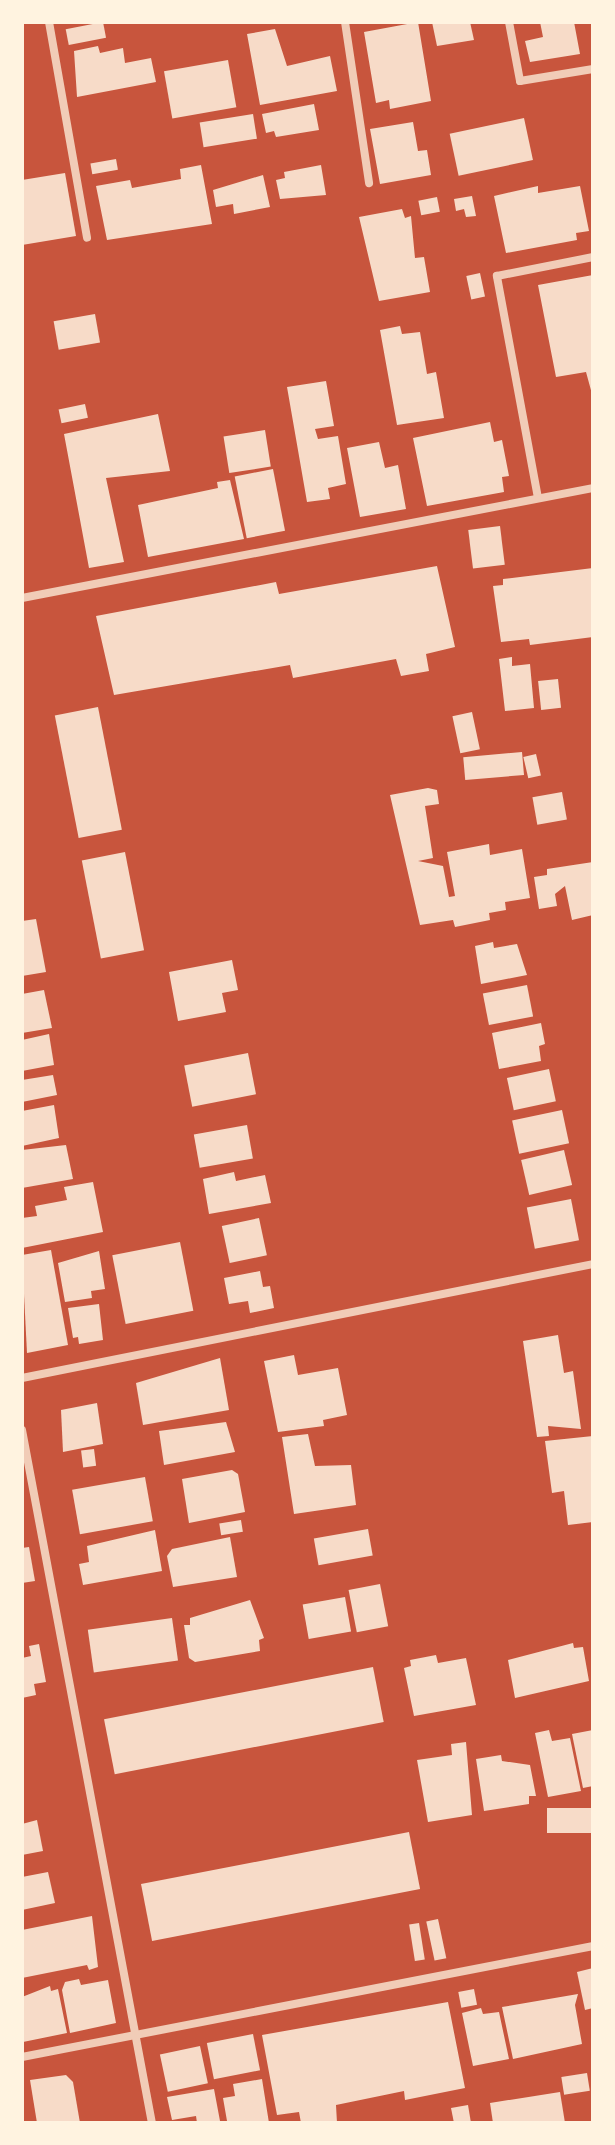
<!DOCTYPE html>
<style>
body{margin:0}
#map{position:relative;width:615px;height:2145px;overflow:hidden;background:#c8553d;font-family:Arial,sans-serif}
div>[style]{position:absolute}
.building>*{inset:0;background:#f7dbc8;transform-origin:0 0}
.minor>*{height:8px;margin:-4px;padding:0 4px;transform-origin:4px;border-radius:4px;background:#f1ccb7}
span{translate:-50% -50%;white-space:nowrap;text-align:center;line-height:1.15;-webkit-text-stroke:6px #fff3e0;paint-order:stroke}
.frame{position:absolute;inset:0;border:24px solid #fff3e0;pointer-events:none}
</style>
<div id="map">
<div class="building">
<i style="left:103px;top:22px;width:16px;height:38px;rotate:79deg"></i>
<i style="clip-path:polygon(418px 22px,431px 101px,390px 109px,389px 100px,376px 103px,364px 32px)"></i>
<i style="clip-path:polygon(432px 22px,470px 22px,474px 40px,437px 46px)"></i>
<i style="clip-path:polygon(540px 22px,574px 22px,580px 54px,530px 62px,525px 41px,543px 37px)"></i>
<i style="clip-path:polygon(275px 29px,287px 66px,330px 56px,337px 91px,260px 105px,247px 34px)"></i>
<i style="clip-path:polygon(98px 46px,100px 53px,123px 48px,125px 63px,151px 58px,156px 82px,77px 97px,74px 51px)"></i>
<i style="left:228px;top:60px;width:48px;height:65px;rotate:80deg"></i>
<i style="clip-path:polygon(314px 104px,319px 130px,276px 137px,274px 131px,266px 133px,262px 114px)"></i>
<i style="left:253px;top:114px;width:25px;height:54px;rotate:81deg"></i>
<i style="left:524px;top:118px;width:43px;height:76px;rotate:78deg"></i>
<i style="clip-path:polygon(413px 122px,418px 151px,427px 150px,431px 175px,380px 184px,370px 129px)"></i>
<i style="left:116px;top:159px;width:11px;height:26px;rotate:80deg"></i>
<i style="clip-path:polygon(201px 165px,212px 224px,107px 240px,96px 186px,130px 180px,132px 188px,181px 179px,180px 169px)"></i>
<i style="clip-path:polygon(321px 165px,326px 195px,280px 199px,276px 180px,285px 178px,284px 172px)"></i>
<i style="clip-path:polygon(65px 173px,76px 236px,22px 245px,22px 180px)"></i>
<i style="clip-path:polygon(263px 175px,270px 207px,234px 214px,233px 204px,216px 207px,213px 190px)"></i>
<i style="clip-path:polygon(538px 186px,538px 193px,580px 186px,589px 231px,576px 233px,577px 240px,506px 253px,494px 196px)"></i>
<i style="clip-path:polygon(472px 196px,476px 216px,466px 217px,464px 209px,456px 211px,454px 199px)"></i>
<i style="left:437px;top:197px;width:15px;height:19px;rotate:79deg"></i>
<i style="clip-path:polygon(402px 209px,405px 218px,411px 216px,415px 258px,424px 257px,430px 292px,379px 301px,359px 217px)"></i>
<i style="left:480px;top:273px;width:24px;height:14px;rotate:78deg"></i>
<i style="clip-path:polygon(593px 275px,593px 394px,592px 394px,586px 372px,556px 377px,538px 285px)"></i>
<i style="left:95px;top:314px;width:29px;height:42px;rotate:80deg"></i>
<i style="clip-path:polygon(400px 326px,402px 334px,420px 332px,427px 374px,436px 372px,444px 418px,397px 425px,380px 330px)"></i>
<i style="clip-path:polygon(326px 381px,334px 426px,315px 429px,318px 439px,338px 436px,346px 484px,328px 488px,330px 499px,307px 502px,287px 387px)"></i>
<i style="left:85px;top:404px;width:14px;height:27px;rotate:78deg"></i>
<i style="clip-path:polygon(158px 414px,170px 471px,106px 478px,124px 562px,89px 568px,64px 434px)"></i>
<i style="clip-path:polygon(490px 422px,494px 442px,502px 440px,509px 476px,502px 477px,504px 492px,427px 506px,413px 438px)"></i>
<i style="left:265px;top:430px;width:37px;height:42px;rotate:81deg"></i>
<i style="clip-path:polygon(379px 442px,385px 468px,398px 465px,406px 509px,360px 517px,347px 448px)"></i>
<i style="left:273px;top:469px;width:63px;height:39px;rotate:79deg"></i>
<i style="clip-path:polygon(230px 480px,244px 539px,148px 557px,138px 505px,218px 488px,217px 482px)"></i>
<i style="left:500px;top:526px;width:39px;height:32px;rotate:83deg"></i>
<i style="clip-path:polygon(437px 566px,455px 647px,426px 654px,429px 671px,401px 676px,396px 659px,293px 678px,290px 665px,114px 695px,96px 616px,276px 582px,279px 594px)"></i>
<i style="clip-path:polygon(593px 568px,593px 637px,530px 645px,529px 639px,501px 642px,493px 586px,503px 585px,503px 579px)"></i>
<i style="clip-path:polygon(512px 657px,512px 666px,530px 664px,534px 708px,505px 711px,499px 659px)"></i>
<i style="left:558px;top:679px;width:29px;height:20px;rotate:84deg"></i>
<i style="left:98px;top:707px;width:125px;height:44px;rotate:79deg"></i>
<i style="left:472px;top:712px;width:38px;height:20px;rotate:78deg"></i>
<i style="left:522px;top:752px;width:23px;height:59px;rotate:85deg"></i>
<i style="left:536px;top:754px;width:22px;height:13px;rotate:77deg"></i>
<i style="clip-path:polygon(428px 788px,437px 790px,439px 804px,425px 806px,433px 858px,418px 861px,443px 866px,449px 897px,455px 896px,447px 852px,489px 844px,490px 855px,522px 849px,530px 898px,505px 902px,506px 910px,489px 913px,490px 920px,455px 927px,453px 920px,420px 925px,390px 795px)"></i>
<i style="left:562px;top:792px;width:28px;height:30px;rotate:80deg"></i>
<i style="left:125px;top:852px;width:100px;height:44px;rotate:79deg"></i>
<i style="clip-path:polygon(593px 862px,593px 915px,572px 920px,565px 886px,555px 894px,557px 906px,539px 909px,534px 877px,547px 875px,547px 869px)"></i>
<i style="clip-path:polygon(36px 919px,46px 972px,22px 976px,22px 921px)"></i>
<i style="clip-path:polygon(493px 942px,494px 948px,517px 944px,527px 975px,481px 984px,475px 946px)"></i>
<i style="clip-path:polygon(232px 960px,238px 990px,222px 993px,226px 1012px,178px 1021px,169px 972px)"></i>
<i style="left:527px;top:985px;width:32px;height:45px;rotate:79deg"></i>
<i style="clip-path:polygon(44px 990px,52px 1028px,22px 1033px,22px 994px)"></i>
<i style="clip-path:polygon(541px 1023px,545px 1044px,539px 1046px,541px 1061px,499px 1069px,492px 1033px)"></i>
<i style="clip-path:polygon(49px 1034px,54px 1065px,22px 1071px,22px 1040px)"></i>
<i style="left:248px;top:1053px;width:42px;height:65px;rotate:79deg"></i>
<i style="left:549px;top:1069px;width:33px;height:43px;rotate:78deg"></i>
<i style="clip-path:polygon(53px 1075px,57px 1095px,22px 1102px,22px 1080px)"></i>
<i style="clip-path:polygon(54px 1105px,59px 1138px,22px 1146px,22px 1111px)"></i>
<i style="left:562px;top:1110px;width:34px;height:51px;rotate:78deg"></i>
<i style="left:247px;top:1125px;width:34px;height:54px;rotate:80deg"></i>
<i style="clip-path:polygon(66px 1145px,73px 1179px,22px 1188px,22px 1150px)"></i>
<i style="left:564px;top:1150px;width:36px;height:44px;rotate:77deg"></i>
<i style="clip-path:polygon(234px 1172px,236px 1181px,265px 1175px,271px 1203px,209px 1214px,203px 1179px)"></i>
<i style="clip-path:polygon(93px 1182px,103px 1232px,22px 1248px,22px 1218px,37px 1216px,35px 1206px,67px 1200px,64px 1187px)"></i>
<i style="left:571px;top:1199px;width:42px;height:45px;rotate:79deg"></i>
<i style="left:259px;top:1218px;width:38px;height:38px;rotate:78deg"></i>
<i style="left:180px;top:1242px;width:70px;height:69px;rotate:79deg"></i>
<i style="clip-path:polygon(51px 1250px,68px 1345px,27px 1353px,22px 1255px)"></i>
<i style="clip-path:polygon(99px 1251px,105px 1289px,91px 1291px,92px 1298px,65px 1302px,58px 1263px)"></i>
<i style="clip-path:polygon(260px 1271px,263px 1287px,270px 1286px,274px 1308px,250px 1313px,248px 1301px,229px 1304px,224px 1278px)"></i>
<i style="clip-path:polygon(99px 1304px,103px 1340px,79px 1344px,78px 1337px,73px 1338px,68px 1308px)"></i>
<i style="clip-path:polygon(558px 1335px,564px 1373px,573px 1371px,581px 1429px,548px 1426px,549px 1436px,537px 1437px,523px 1341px)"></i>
<i style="clip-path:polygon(294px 1355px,298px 1375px,338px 1368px,347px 1415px,323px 1420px,324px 1426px,278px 1432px,264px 1361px)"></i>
<i style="clip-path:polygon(220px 1358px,229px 1410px,143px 1425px,136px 1383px)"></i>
<i style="clip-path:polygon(97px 1403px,103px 1444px,63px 1452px,61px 1410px)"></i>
<i style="clip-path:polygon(226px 1422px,235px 1452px,164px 1465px,159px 1431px)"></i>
<i style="clip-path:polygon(308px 1434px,315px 1466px,351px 1465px,356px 1505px,294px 1514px,282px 1437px)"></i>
<i style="clip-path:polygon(593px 1436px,593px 1522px,568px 1525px,564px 1491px,552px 1493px,545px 1441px)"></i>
<i style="left:94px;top:1449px;width:17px;height:13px;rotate:83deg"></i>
<i style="clip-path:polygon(232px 1470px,238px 1474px,245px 1512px,189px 1523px,182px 1479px)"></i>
<i style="left:145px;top:1477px;width:45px;height:74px;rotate:80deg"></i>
<i style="left:241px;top:1520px;width:12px;height:22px;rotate:81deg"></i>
<i style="left:368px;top:1529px;width:27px;height:55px;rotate:80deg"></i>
<i style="clip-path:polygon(155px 1530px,162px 1571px,83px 1585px,79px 1564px,89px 1562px,87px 1546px)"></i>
<i style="clip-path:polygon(230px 1537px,237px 1577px,173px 1587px,167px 1556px,172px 1549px)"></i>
<i style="clip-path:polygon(29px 1547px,35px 1581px,22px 1583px,22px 1548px)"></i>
<i style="left:380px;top:1584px;width:43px;height:32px;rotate:79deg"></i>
<i style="left:345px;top:1597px;width:35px;height:43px;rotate:80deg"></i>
<i style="clip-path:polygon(250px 1600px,264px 1638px,259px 1640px,260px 1651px,195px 1662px,189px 1658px,184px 1625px,190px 1625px,190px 1618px)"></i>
<i style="left:172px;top:1618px;width:43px;height:85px;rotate:82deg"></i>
<i style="clip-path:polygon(573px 1643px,574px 1648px,583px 1647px,589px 1681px,515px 1698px,508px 1660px)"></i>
<i style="clip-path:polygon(39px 1644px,46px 1682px,34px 1684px,36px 1695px,22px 1698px,22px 1658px,31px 1656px,29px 1646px)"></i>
<i style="clip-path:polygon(436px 1655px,438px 1663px,466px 1658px,476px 1705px,414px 1716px,404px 1668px,411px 1666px,410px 1660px)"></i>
<i style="left:373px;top:1667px;width:56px;height:274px;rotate:79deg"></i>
<i style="clip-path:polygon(549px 1730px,552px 1741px,570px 1738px,581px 1791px,548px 1797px,535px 1733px)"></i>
<i style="clip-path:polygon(593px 1730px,593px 1786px,583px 1788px,572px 1734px)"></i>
<i style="clip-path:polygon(466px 1742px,472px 1815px,428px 1822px,417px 1760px,452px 1755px,451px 1744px)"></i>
<i style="clip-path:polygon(501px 1755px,502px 1761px,530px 1765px,536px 1796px,529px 1796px,529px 1804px,484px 1811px,476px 1759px)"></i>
<i style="left:593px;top:1808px;width:25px;height:46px;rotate:90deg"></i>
<i style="clip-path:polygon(37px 1820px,43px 1851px,22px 1855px,22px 1824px)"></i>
<i style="left:409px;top:1832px;width:58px;height:273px;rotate:79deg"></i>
<i style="clip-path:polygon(48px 1872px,55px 1903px,22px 1910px,22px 1877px)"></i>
<i style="clip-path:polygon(92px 1916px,98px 1967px,89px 1970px,87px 1965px,22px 1978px,22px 1930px)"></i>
<i style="left:438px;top:1919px;width:40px;height:12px;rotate:78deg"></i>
<i style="left:419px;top:1923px;width:37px;height:10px;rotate:81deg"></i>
<i style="clip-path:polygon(593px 1968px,593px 2008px,585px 2010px,577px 1972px)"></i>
<i style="clip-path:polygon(79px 1979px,81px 1985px,108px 1980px,116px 2023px,70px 2033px,62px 1990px,65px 1982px)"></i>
<i style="clip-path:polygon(50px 1986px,51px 1991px,58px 1989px,67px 2033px,23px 2042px,22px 1997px)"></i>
<i style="left:474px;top:1989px;width:16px;height:16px;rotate:79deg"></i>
<i style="clip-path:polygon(578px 1994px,575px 2005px,582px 2044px,513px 2059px,502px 2007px)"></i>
<i style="clip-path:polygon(448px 2002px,465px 2088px,405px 2100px,404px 2091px,336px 2105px,337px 2123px,301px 2123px,299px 2112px,277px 2115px,262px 2035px)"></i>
<i style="clip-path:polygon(481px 2008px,483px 2014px,499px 2012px,509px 2059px,473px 2066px,462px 2013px)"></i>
<i style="left:253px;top:2034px;width:37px;height:47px;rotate:79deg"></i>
<i style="left:200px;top:2046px;width:38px;height:41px;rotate:78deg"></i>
<i style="left:587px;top:2073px;width:18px;height:26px;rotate:81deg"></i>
<i style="clip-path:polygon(66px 2075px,73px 2082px,80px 2123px,37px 2123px,30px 2080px)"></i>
<i style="clip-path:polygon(262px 2079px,269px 2123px,227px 2121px,223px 2098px,235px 2096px,233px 2084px)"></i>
<i style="clip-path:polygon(214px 2089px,220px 2121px,197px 2123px,196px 2116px,172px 2120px,167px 2097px)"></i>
<i style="clip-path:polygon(560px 2092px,565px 2123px,493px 2123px,490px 2103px)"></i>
<i style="clip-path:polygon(468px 2105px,471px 2123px,454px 2123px,451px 2108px)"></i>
</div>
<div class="minor">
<i style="left:49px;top:22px;width:219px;rotate:80deg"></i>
<i style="left:345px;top:22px;width:163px;rotate:81.5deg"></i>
<i style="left:509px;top:22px;width:60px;rotate:79.4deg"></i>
<i style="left:520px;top:81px;width:74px;rotate:-9.3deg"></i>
<i style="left:538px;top:498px;width:226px;rotate:-100.5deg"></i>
<i style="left:497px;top:276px;width:98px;rotate:-11.2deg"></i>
<i style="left:22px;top:598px;width:581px;rotate:-10.9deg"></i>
<i style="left:22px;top:1378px;width:582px;rotate:-11.29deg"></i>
<i style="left:22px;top:1430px;width:705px;rotate:79.38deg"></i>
<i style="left:22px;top:2057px;width:582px;rotate:-11deg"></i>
</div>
<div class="frame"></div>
</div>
